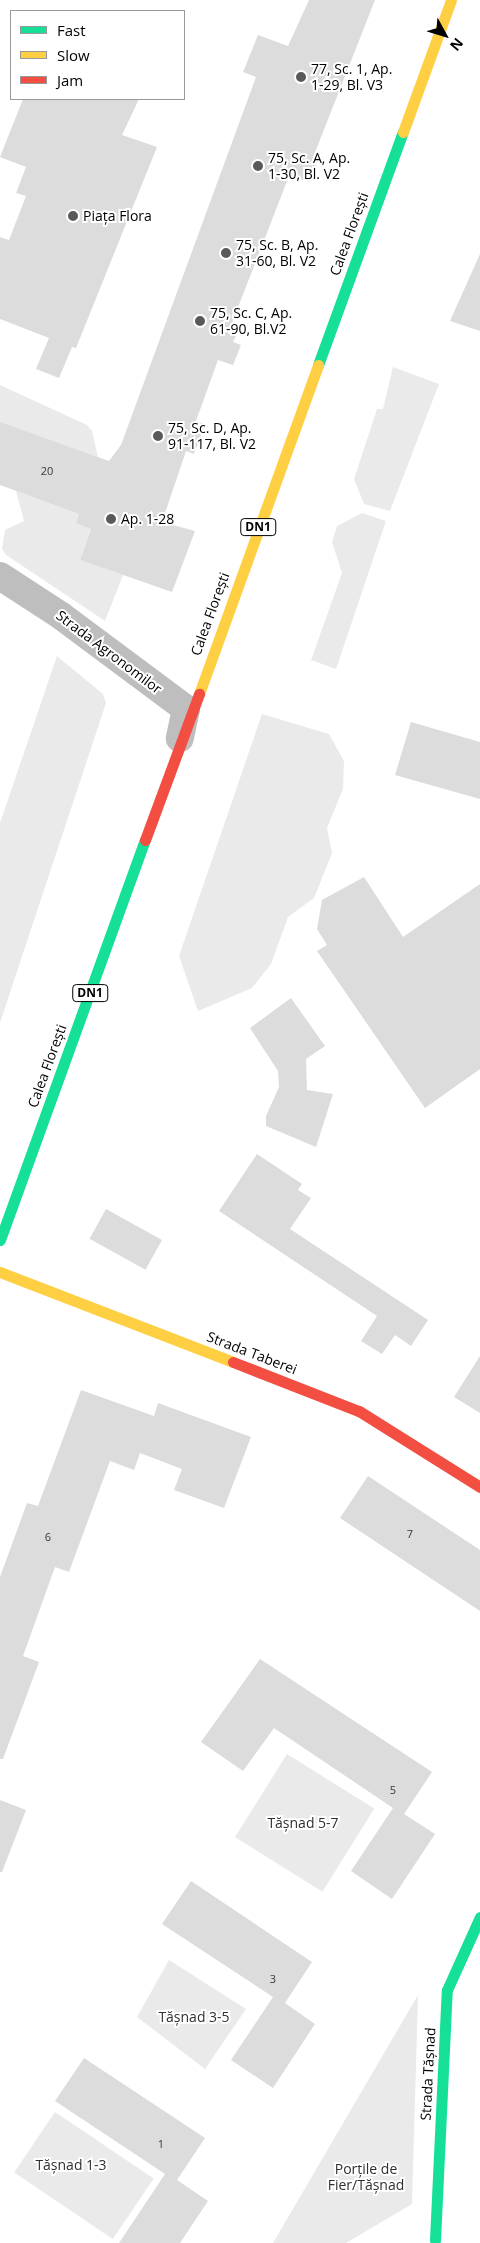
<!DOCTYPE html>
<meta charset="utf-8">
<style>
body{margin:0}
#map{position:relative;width:480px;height:2243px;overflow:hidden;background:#fff;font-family:"Open Sans",sans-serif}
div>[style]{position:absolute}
.green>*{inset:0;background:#eaeaea;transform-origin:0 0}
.building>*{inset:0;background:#dcdcdc;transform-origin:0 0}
.street>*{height:28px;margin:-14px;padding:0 14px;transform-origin:14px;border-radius:14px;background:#bebebe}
.fast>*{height:11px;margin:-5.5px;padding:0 5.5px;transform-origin:5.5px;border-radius:5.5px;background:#16e098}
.slow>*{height:11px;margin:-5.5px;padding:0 5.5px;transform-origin:5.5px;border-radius:5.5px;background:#ffcf43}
.jam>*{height:11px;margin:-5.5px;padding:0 5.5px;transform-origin:5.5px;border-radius:5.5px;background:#f24e42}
.dots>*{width:14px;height:14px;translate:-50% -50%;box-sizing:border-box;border:2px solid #fff;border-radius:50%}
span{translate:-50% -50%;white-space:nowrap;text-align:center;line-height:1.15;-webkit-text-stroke:4px #fff;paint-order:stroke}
.number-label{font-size:11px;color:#373737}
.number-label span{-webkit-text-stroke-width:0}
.shield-label span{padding:1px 4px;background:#fff;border:1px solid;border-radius:4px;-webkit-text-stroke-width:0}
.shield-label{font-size:12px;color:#000;font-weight:700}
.poi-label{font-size:14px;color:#000}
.left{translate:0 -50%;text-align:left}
.street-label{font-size:14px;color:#000}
.park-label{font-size:14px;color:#2f2f2f}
.legend{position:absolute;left:10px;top:10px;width:175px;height:90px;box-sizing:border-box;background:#fff;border:1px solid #999;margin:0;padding:6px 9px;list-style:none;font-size:15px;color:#000}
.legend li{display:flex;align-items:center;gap:10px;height:25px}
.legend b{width:25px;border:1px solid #999}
.north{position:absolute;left:420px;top:10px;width:50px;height:50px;-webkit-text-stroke:4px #fff;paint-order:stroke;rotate:129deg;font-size:14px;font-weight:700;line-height:20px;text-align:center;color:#000}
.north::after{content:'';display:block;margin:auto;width:18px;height:22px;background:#000;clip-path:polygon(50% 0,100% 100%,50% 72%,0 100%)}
</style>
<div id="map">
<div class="green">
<i style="clip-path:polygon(393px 367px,439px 384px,390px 511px,364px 504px,354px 479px,377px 409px,383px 409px)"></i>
<i style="clip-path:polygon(0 385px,87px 425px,92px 431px,98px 457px,0 423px)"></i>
<i style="clip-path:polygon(16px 491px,79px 514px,91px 528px,80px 560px,123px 575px,105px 621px,6px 555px,2px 549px,5px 530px,24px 521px)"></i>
<i style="clip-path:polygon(362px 513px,386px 521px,336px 669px,311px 660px,342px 573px,332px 542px,337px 526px)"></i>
<i style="clip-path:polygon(57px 656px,103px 694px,106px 703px,0 1023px,0 823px)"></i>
<i style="clip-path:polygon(262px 714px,329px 734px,344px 761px,343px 789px,327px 828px,332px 853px,314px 898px,288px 917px,271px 964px,252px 988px,198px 1011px,179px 956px)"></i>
<i style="left:287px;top:1754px;width:103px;height:98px;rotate:32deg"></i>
<i style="clip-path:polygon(169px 1960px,246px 2009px,205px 2069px,137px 2017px)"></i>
<i style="clip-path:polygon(418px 1995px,412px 2204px,346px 2243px,273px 2243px)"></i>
<i style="left:55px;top:2112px;width:119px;height:73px;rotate:34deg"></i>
</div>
<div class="building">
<i style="clip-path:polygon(309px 0,375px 0,312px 160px,317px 162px,310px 182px,289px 176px,228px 333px,236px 336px,233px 342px,241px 345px,233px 365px,218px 360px,196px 421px,205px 424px,194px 454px,186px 451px,162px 522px,195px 531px,172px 592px,80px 560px,91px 529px,76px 523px,79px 514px,0 485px,0 422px,109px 461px,121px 445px,256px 77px,243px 72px,258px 35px,288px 46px)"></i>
<i style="clip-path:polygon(23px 99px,139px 99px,122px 135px,157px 147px,76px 348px,72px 347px,59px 378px,36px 369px,49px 338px,0 319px,0 237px,9px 240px,26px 196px,16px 193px,26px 167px,0 157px)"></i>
<i style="clip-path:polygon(480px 254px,480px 331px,450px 321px)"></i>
<i style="clip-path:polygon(411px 722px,480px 742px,480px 799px,395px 775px)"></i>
<i style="clip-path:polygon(364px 877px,403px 937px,480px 884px,480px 1069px,425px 1108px,317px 951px,327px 945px,317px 929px,322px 900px)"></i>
<i style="clip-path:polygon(291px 998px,325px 1046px,306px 1059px,307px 1090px,333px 1094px,316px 1147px,266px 1126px,266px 1116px,279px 1087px,278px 1071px,250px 1028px)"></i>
<i style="clip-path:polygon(257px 1154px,302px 1184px,298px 1190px,311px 1198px,290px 1229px,428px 1320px,411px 1346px,395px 1335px,382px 1354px,361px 1341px,377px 1316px,219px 1211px)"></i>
<i style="left:106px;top:1209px;width:64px;height:34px;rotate:29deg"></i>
<i style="clip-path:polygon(480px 1356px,480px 1413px,454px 1397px)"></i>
<i style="clip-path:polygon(81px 1390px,154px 1416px,158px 1403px,251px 1437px,224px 1508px,174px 1490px,182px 1469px,140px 1453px,134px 1470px,110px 1461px,69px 1572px,55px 1567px,23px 1656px,39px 1662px,3px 1759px,0 1759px,0 1577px,27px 1503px,38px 1506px)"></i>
<i style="clip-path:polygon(368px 1476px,480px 1550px,480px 1611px,340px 1518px)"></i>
<i style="clip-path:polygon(260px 1659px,432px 1772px,404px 1814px,435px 1834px,392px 1899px,351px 1871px,393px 1808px,274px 1728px,243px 1771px,201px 1742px)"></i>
<i style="clip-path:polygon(0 1800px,26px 1810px,2px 1872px,0 1872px)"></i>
<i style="clip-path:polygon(191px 1881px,312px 1962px,285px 2003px,315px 2024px,273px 2088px,231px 2060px,273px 1997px,162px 1924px)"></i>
<i style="clip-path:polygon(84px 2058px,205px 2138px,177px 2180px,208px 2201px,180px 2243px,119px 2243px,165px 2174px,55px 2101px)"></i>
</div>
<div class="street">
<i style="left:0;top:576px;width:72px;rotate:33deg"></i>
<i style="left:60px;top:615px;width:157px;rotate:36.7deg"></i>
<i style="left:186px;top:709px;width:30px;rotate:102deg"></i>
</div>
<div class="fast">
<i style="left:318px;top:365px;width:248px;rotate:-70deg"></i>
<i style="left:0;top:1240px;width:425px;rotate:-70.1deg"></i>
<i style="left:435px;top:2240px;width:250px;rotate:-87.3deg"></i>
<i style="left:447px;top:1990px;width:80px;rotate:-65.7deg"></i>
</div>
<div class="slow">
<i style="left:403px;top:132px;width:140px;rotate:-70deg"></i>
<i style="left:199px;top:694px;width:350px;rotate:-70.1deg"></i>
<i style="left:0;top:1272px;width:250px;rotate:21.1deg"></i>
</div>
<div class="jam">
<i style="left:145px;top:840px;width:156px;rotate:-69.7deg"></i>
<i style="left:233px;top:1362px;width:135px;rotate:21.3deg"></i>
<i style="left:359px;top:1411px;width:143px;rotate:32.1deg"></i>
</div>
<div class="dots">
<i style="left:301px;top:77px;background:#595959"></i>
<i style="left:258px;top:166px;background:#595959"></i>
<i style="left:73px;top:216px;background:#595959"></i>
<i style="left:226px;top:253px;background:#595959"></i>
<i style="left:200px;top:321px;background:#595959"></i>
<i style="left:158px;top:436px;background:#595959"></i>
<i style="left:111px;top:519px;background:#595959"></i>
</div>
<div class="number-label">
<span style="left:47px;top:471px">20</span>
<span style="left:410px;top:1534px">7</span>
<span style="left:48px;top:1537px">6</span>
<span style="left:393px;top:1790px">5</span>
<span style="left:273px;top:1979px">3</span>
<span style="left:161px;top:2144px">1</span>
</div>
<div class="shield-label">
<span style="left:258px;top:527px">DN1</span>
<span style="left:90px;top:993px">DN1</span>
</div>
<div class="poi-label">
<span class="left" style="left:311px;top:77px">77, Sc. 1, Ap.<br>1-29, Bl. V3</span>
<span class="left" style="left:268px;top:166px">75, Sc. A, Ap.<br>1-30, Bl. V2</span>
<span class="left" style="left:83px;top:216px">Piața Flora</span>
<span class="left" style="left:236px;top:253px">75, Sc. B, Ap.<br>31-60, Bl. V2</span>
<span class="left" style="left:210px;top:321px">75, Sc. C, Ap.<br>61-90, Bl.V2</span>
<span class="left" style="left:168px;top:436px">75, Sc. D, Ap.<br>91-117, Bl. V2</span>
<span class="left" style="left:121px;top:519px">Ap. 1-28</span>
</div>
<div class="street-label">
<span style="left:349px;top:234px;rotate:-70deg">Calea Florești</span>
<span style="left:210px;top:614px;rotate:-70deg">Calea Florești</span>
<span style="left:109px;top:652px;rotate:37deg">Strada Agronomilor</span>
<span style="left:47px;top:1066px;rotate:-70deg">Calea Florești</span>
<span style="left:252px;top:1353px;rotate:21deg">Strada Taberei</span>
<span style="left:428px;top:2074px;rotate:-87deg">Strada Tășnad</span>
</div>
<div class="park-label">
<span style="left:303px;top:1823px">Tășnad 5-7</span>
<span style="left:194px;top:2017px">Tășnad 3-5</span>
<span style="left:71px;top:2165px">Tășnad 1-3</span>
<span style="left:366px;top:2177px">Porțile de<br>Fier/Tășnad</span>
</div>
<ul class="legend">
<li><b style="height:6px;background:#16e098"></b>Fast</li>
<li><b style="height:6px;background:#ffcf43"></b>Slow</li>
<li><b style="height:6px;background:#f24e42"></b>Jam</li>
</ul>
<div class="north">N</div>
</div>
